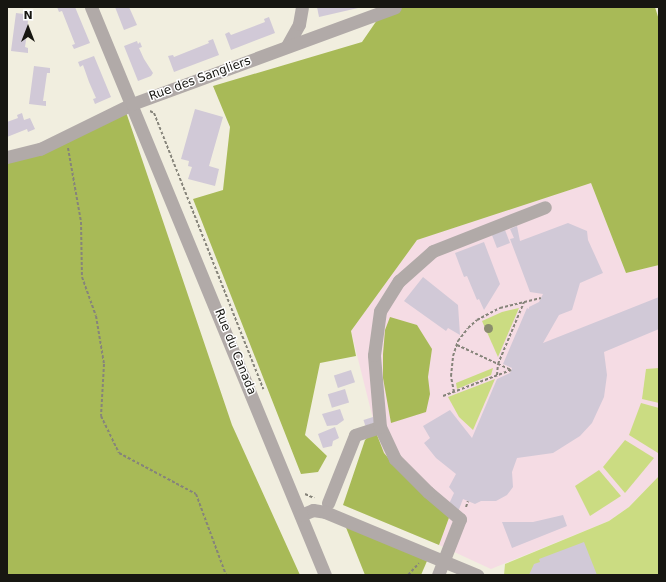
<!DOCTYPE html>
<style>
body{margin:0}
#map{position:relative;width:666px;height:582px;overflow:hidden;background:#f1eedf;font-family:"DejaVu Sans",sans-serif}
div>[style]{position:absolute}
.education>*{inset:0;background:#f5dce4}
.green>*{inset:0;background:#cbdc82}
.forest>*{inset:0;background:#a8ba57}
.building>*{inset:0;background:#d1c9d7;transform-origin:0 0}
.path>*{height:2px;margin-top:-1px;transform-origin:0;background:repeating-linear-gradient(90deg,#86847a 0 3px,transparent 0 5px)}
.minor>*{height:13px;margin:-6.5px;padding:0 6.5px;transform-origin:6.5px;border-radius:6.5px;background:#b1aaa8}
.trees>*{width:9px;height:9px;margin:-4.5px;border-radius:50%;background:#8a8c6e}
span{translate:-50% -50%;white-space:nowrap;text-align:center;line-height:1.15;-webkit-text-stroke:3px #fff;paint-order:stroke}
.street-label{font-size:12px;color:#171611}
.frame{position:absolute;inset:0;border:8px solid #171611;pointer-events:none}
.north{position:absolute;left:8px;top:8px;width:40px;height:40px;-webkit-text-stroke:3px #fff;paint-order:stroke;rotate:0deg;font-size:11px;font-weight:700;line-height:16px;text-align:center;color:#171611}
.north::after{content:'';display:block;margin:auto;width:14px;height:18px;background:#171611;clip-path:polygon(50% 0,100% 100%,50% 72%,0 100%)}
</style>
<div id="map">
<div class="education">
<i style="clip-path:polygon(591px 183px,626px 273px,659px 265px,659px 476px,629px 507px,609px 521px,491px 569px,439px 545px,450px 515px,401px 473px,384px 453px,377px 435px,351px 331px,417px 240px)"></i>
</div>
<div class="green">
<i style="clip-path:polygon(519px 308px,498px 357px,482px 321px,502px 312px)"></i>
<i style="clip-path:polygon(493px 368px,491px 375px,457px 389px,456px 383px)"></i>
<i style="clip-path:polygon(659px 368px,659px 403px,642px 399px,646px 369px)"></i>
<i style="clip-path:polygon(495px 379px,473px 430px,459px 417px,448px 397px)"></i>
<i style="clip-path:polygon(641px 403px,659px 408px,658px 453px,629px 435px)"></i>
<i style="clip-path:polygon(625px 440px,654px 458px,625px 493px,603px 467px)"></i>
<i style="clip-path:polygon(599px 470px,621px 496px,590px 516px,575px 486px)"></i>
<i style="clip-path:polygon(659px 476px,659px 575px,504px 575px,505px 564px,609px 521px,629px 507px)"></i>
</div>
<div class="forest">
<i style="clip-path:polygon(386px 7px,655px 7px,659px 20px,659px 265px,626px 273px,591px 183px,417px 240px,351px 331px,356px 356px,320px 363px,305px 435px,327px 456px,318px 472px,301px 474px,193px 199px,223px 190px,230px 127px,213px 86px,362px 42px)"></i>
<i style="clip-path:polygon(126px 112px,232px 425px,300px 575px,7px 575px,7px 158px)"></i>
<i style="clip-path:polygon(390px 317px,417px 325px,432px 349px,428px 377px,430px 394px,426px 412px,391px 423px,383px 378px,383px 354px,385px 330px)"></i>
<i style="clip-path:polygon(371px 434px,377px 435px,384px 453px,401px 473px,450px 515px,439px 545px,343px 505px,365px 440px)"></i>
<i style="clip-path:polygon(345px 525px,427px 561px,421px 575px,365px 575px)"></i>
</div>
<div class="building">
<i style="clip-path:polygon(57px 7px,75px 7px,90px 43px,74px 49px,72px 45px,75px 44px,62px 11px,59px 12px)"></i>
<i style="clip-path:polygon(115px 7px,129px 7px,137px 25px,124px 30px)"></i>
<i style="clip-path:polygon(317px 7px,358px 7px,358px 8px,319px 17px)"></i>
<i style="clip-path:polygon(16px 13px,32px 15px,32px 20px,28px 20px,27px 33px,25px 47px,28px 48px,28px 53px,11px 51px)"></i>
<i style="clip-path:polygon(269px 17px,275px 33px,231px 50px,225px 34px,229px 32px,231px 35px,265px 22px,264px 19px)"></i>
<i style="clip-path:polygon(213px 39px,219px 55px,174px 72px,168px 56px,173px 55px,174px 57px,209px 43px,208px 41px)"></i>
<i style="clip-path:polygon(137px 41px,138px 44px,140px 42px,142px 47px,139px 48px,144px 59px,153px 73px,151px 76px,138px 81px,124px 46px)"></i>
<i style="clip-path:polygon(94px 56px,111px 97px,95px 104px,93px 99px,96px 98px,89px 82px,83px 65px,80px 67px,78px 62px)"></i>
<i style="clip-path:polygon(34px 66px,50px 68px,50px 73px,47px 73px,43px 101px,46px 101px,46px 106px,29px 104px)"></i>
<i style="clip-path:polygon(195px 109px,223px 117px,209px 166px,219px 169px,215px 186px,188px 179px,192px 167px,188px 166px,189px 161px,181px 159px)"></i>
<i style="clip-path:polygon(22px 113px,24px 120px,30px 118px,35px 129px,28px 132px,27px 129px,7px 137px,7px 122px,18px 118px,17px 115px)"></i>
<i style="clip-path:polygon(568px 223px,587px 231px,588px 240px,603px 273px,580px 283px,572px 310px,559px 315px,543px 343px,659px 297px,659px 329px,604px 352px,607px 375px,604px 397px,592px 423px,580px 436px,553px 453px,517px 458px,512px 472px,513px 487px,507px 495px,496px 501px,481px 501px,475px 504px,463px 499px,458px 512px,449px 504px,454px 493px,449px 487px,456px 474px,436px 458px,424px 443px,430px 438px,423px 426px,450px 410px,472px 438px,497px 379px,510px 373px,512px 368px,503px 364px,527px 308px,529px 309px,529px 307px,539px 302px,543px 294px,530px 292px,510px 239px,514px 238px,510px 229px,517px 226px,520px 241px)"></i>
<i style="left:505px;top:230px;width:14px;height:14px;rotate:69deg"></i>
<i style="clip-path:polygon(484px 242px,500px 284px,484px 310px,479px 299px,477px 300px,467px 276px,464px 277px,455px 253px)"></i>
<i style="clip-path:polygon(423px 277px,458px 305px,460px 335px,448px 328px,446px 331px,404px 301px)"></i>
<i style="left:351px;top:370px;width:13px;height:18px;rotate:72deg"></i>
<i style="left:345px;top:389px;width:14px;height:18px;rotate:73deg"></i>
<i style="clip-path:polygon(340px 409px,344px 420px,337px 425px,327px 426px,322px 414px)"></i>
<i style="left:373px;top:417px;width:6px;height:10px;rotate:72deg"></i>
<i style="clip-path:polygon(335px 427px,339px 438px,333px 441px,332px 446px,323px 448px,318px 434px)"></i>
<i style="clip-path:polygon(563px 515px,567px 526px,512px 548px,502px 522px,533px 522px)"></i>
<i style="clip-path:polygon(584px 542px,597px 575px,529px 575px,534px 564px,540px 562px,539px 559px)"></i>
</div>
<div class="path">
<i style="left:659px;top:7px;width:1px;rotate:90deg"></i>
<i style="left:150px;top:111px;width:4px;rotate:27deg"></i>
<i style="left:154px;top:113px;width:297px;rotate:68.4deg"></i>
<i style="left:68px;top:148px;width:75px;rotate:80deg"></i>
<i style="left:81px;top:222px;width:55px;rotate:89deg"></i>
<i style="left:82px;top:277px;width:41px;rotate:70.3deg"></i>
<i style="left:96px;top:316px;width:49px;rotate:80.5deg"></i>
<i style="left:104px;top:364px;width:52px;rotate:93.3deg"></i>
<i style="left:101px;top:416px;width:41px;rotate:64.1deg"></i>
<i style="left:119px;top:453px;width:87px;rotate:28deg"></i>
<i style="left:196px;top:494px;width:86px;rotate:69.7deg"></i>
<i style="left:457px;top:345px;width:60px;rotate:24.8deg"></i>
<i style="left:497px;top:375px;width:11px;rotate:-85deg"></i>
<i style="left:498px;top:364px;width:67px;rotate:-67.2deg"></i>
<i style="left:454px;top:392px;width:16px;rotate:-101deg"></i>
<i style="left:451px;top:376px;width:20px;rotate:-84deg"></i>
<i style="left:453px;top:356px;width:16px;rotate:-72deg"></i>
<i style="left:458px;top:341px;width:16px;rotate:-52deg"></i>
<i style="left:468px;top:328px;width:12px;rotate:-42deg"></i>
<i style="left:477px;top:320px;width:26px;rotate:-28deg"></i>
<i style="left:500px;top:308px;width:42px;rotate:-13.7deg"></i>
<i style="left:443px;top:396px;width:73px;rotate:-20.9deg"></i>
<i style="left:305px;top:494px;width:10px;rotate:24deg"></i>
<i style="left:466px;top:507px;width:6px;rotate:-72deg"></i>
<i style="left:408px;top:575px;width:16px;rotate:-47deg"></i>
</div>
<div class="minor">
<i style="left:91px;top:7px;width:614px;rotate:67.61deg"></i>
<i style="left:287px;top:46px;width:25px;rotate:-61deg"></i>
<i style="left:299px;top:24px;width:17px;rotate:-80deg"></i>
<i style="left:7px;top:157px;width:34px;rotate:-14deg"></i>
<i style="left:40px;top:149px;width:102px;rotate:-26.1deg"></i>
<i style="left:132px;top:104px;width:280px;rotate:-20.2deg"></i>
<i style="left:328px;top:503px;width:73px;rotate:-68.3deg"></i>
<i style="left:355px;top:435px;width:26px;rotate:-18deg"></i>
<i style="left:301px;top:515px;width:13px;rotate:-23deg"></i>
<i style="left:313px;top:510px;width:12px;rotate:9deg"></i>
<i style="left:325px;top:512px;width:165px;rotate:22.5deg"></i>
<i style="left:438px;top:575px;width:60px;rotate:-68.6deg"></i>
<i style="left:460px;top:519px;width:42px;rotate:-139.8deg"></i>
<i style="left:428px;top:492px;width:47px;rotate:-135deg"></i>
<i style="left:395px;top:459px;width:35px;rotate:-115deg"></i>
<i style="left:380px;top:427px;width:72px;rotate:-94.8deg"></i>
<i style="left:374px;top:355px;width:44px;rotate:-82.2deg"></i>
<i style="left:380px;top:311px;width:36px;rotate:-58deg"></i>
<i style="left:399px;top:281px;width:45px;rotate:-41.4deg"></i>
<i style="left:433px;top:251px;width:120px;rotate:-21.4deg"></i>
</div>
<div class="trees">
<i style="left:488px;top:328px"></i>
</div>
<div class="street-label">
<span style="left:200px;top:79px;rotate:-20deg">Rue des Sangliers</span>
<span style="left:235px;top:352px;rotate:68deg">Rue du Canada</span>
</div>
<div class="frame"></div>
<div class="north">N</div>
</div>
